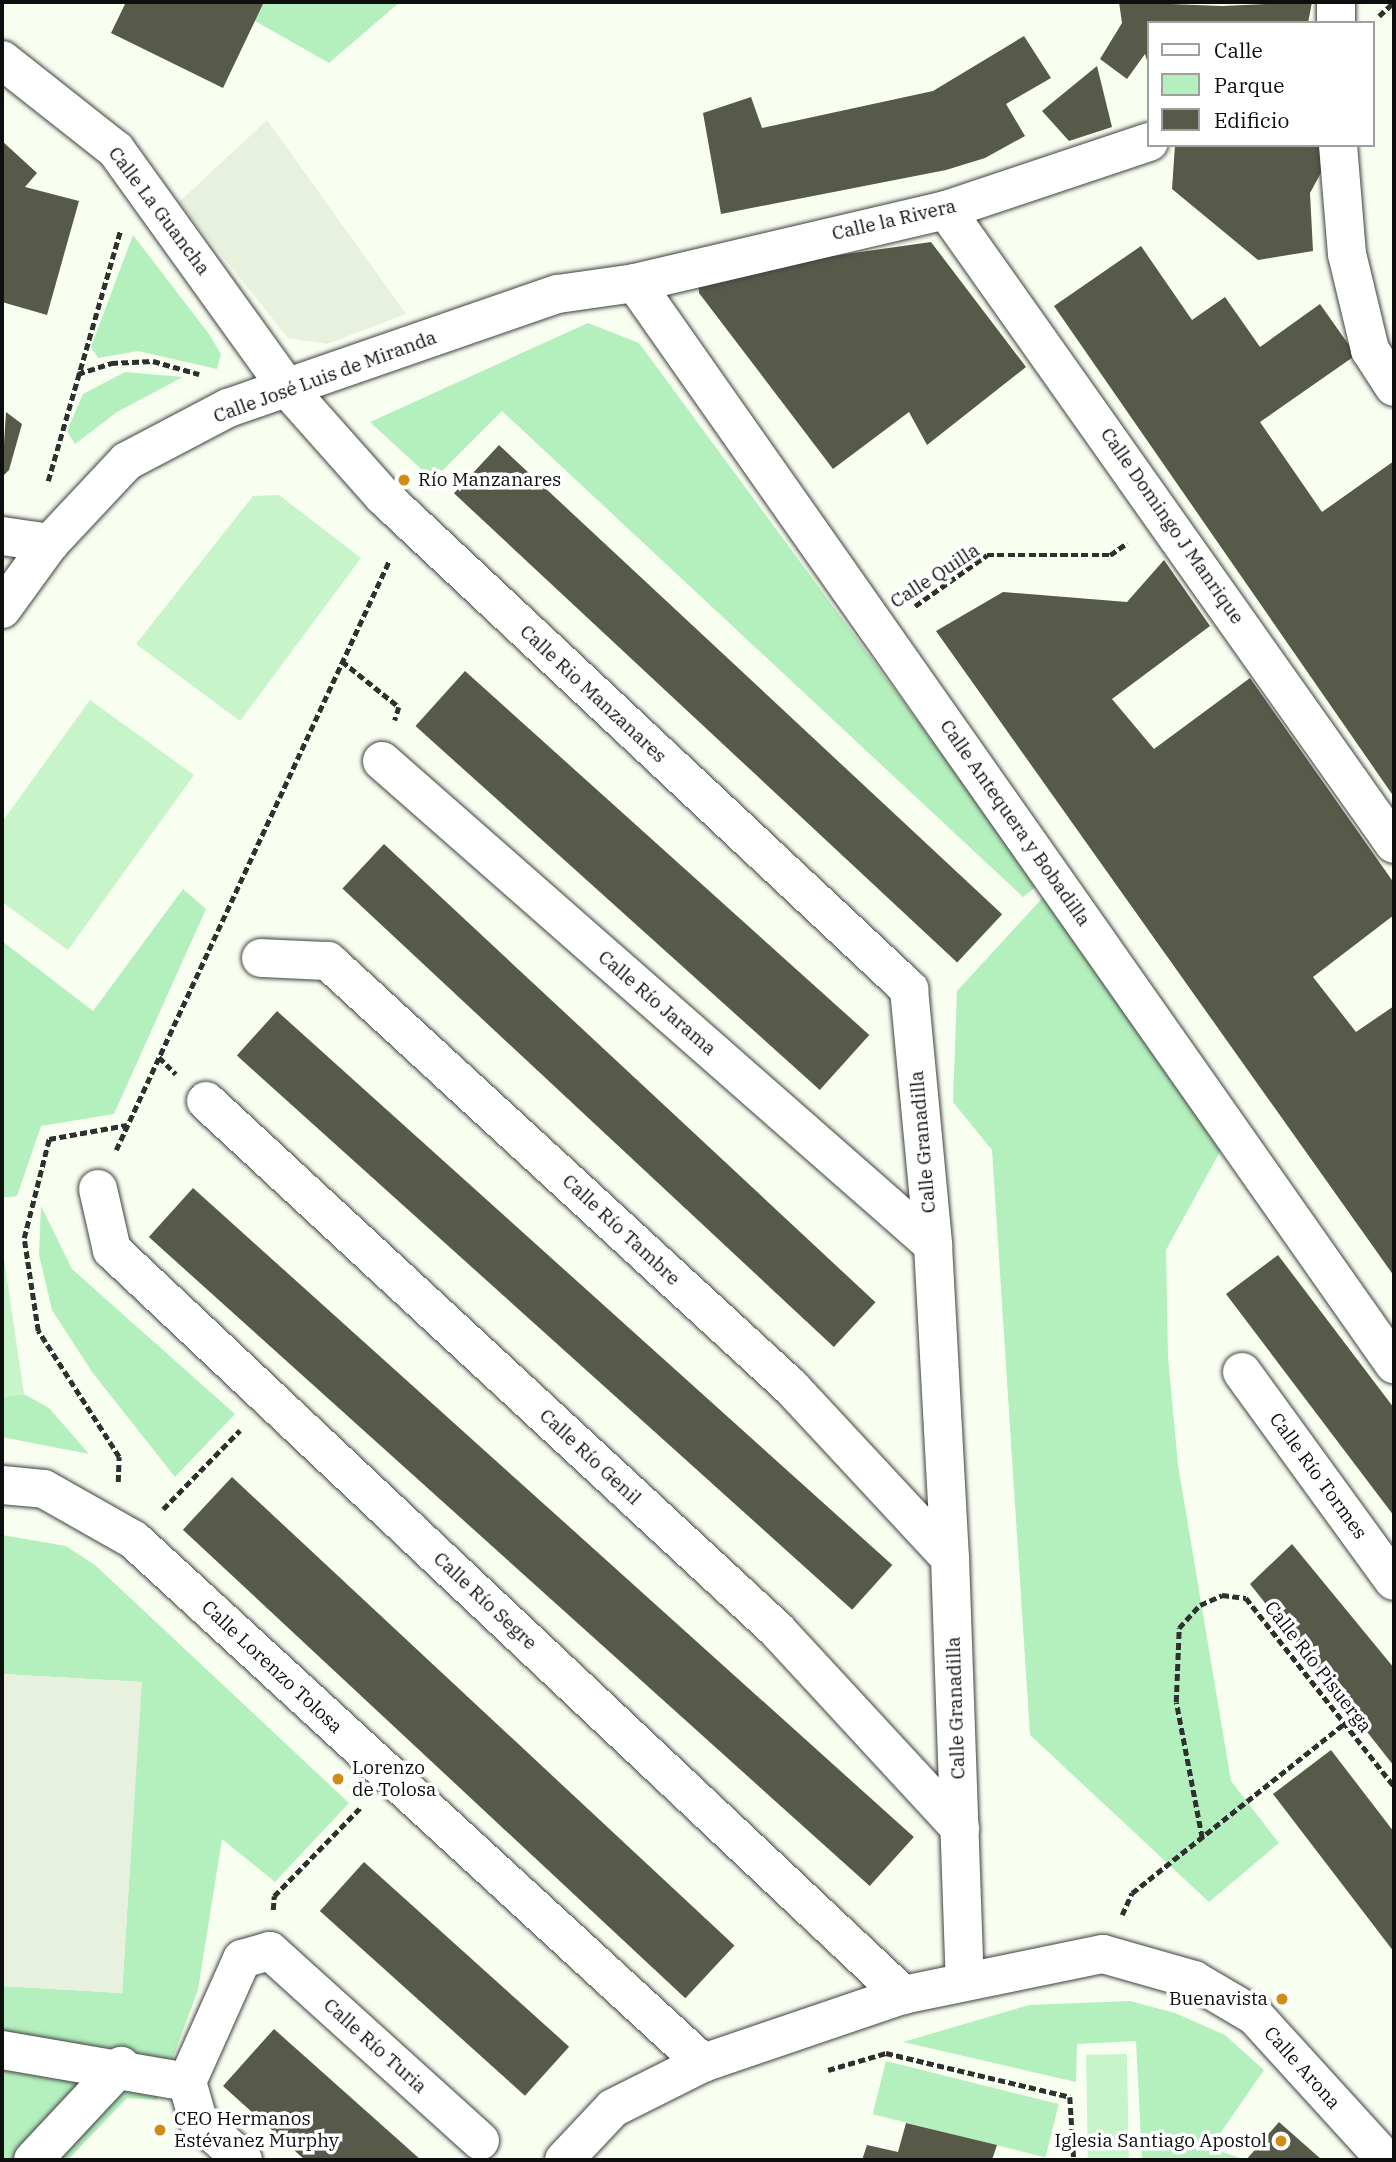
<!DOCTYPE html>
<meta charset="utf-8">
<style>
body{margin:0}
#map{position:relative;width:1396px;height:2162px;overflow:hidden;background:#f8fff0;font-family:"IBM Plex Serif",serif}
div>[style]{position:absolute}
.green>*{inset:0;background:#b4efbe;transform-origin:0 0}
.pitch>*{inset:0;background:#c7f5c9;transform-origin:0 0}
.plaza>*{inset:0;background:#e8f1dd}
.building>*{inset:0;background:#575949;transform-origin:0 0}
.path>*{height:4.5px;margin-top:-2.25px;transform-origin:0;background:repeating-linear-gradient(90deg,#303030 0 7px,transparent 0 10.5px)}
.roads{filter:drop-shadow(0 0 2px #414141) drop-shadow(0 0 2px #414141)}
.pedestrian>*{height:38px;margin:-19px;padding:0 19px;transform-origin:19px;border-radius:19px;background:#fff}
.minor>*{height:38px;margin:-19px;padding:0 19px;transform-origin:19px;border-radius:19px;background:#fff}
.dots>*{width:19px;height:19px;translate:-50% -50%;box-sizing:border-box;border:4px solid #fff;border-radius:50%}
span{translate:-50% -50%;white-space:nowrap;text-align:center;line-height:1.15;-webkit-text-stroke:7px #fff;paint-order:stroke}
.street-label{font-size:19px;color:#0e0e0e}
.poi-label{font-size:19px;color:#0e0e0e}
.left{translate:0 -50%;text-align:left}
.right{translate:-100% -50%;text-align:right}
.frame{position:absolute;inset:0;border:4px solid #0e0e0e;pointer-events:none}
.legend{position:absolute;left:1147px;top:21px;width:228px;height:126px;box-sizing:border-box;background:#fff;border:2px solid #9f9f9f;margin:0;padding:9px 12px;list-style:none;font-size:21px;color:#0e0e0e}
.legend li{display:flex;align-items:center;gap:14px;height:35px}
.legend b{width:35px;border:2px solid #9f9f9f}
</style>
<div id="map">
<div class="green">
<i style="clip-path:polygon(264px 2px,400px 2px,329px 63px,255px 21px)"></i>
<i style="clip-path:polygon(133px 235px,209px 334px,221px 354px,217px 369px,138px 351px,98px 358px,91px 347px)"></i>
<i style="clip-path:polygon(588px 323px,639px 343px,1038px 885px,1023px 897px,502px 411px,433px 480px,370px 422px)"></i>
<i style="clip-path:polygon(125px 372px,183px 377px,117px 412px,75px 444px,67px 431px,83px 394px)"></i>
<i style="clip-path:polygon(183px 889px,206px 909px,114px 1114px,41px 1126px,17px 1196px,2px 1198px,2px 941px,93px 1011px)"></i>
<i style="clip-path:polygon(1047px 893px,1221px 1150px,1166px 1250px,1168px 1357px,1178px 1465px,1231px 1781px,1279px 1843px,1209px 1902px,1030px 1735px,992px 1150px,953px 1102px,957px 991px)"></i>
<i style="clip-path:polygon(41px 1206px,72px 1269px,235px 1414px,175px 1477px,92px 1372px,52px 1310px,39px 1255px)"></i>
<i style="clip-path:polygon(24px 1394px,49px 1408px,89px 1454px,2px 1437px,2px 1397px)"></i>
<i style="clip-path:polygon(2px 1535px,66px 1546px,95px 1565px,349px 1803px,275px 1882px,222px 1839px,198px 1990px,157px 2100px,127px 2098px,68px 2160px,2px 2160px,2px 1986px,122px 1993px,141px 1682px,2px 1674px)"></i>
<i style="clip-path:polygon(1130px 2001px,1175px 2013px,1225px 2035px,1264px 2070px,1210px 2148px,1246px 2160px,1142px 2160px,1136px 2041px,1077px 2044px,1076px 2082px,903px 2042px,1029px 2005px)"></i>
<i style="left:886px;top:2061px;width:178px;height:55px;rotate:14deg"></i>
</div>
<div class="pitch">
<i style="clip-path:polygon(279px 495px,361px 558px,240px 721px,136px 644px,253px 496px)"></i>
<i style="clip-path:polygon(90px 700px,194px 775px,68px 950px,2px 902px,2px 822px)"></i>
<i style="clip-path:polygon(2px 1245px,24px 1394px,2px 1397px)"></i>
<i style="left:1127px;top:2054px;width:106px;height:41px;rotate:89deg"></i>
</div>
<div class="plaza">
<i style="clip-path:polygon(267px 120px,406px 314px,327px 344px,288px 338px,179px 202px)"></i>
<i style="clip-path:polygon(2px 1674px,142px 1682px,122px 1993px,2px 1986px)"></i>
</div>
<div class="building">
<i style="clip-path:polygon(126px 2px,264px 2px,223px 88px,111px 33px)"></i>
<i style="clip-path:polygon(1119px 2px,1222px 6px,1312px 2px,1308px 23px,1149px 23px,1149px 67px,1145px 54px,1127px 79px,1100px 59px,1122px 23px)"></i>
<i style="clip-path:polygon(1024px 36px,1051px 78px,1006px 104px,1025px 136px,985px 158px,946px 170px,721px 214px,703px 113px,751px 97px,762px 128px,933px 91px)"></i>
<i style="clip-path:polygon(1097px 66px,1112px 127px,1069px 141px,1042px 111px)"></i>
<i style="clip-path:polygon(2px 141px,37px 173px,25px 187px,79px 201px,47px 315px,2px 302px)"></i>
<i style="clip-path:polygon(1336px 145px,1310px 193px,1313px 251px,1258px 260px,1172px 189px,1175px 145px)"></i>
<i style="clip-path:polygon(931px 242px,1026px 367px,927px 445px,909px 412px,833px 469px,699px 293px,698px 275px)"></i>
<i style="clip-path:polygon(1141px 246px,1192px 320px,1225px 297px,1260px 347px,1320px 304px,1356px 355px,1260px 422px,1322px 512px,1394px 461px,1394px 797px,1054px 306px)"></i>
<i style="clip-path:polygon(6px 412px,22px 424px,9px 470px,2px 477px)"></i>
<i style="left:499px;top:445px;width:688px;height:66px;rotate:43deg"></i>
<i style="clip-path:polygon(1164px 560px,1210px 626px,1112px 699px,1154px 749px,1250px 678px,1394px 883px,1394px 915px,1313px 977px,1356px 1032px,1394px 1006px,1394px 1276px,936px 631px,1003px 592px,1127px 602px)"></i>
<i style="left:465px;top:671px;width:544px;height:74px;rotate:42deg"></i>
<i style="left:384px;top:844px;width:672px;height:61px;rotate:43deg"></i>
<i style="left:277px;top:1011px;width:828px;height:60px;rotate:42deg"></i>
<i style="left:193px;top:1188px;width:970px;height:66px;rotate:42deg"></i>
<i style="clip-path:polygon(1278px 1255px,1394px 1408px,1394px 1516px,1226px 1294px)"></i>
<i style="left:232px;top:1477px;width:687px;height:72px;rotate:43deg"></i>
<i style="clip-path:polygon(1292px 1544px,1394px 1668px,1394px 1766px,1250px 1584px)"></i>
<i style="clip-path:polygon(1331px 1750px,1394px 1832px,1394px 1952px,1273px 1794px)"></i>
<i style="left:364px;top:1862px;width:276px;height:66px;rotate:42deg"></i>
<i style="clip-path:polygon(274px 2029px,421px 2160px,305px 2160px,223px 2086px)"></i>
<i style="clip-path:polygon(1279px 2122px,1322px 2160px,1246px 2160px)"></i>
<i style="clip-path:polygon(906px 2123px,997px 2145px,992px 2160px,862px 2160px,867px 2145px,898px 2152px)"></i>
</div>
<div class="path">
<i style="left:1379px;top:16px;width:21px;rotate:-43deg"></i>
<i style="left:78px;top:374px;width:35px;rotate:-18deg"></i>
<i style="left:111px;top:363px;width:42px;rotate:-2.7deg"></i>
<i style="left:153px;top:361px;width:48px;rotate:15.8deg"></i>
<i style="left:48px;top:481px;width:260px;rotate:-73.9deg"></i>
<i style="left:915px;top:606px;width:88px;rotate:-35.3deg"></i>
<i style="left:987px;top:555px;width:123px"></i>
<i style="left:1110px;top:555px;width:21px;rotate:-35deg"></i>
<i style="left:342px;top:661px;width:73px;rotate:38.9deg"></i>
<i style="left:399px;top:707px;width:14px;rotate:107deg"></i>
<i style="left:159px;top:1057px;width:24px;rotate:45deg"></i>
<i style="left:116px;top:1150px;width:649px;rotate:-65.13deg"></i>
<i style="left:118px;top:1482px;width:25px;rotate:-88deg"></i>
<i style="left:119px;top:1457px;width:150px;rotate:-122.7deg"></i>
<i style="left:38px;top:1331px;width:94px;rotate:-98.6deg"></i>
<i style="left:24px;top:1238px;width:102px;rotate:-75.8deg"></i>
<i style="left:49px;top:1139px;width:79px;rotate:-10.2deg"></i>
<i style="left:163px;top:1509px;width:110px;rotate:-45.7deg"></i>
<i style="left:1202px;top:1838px;width:138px;rotate:-100.8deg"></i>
<i style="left:1176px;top:1702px;width:74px;rotate:-87.7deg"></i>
<i style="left:1179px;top:1628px;width:31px;rotate:-48deg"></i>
<i style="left:1200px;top:1605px;width:24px;rotate:-24deg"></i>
<i style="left:1222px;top:1595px;width:24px;rotate:7deg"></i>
<i style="left:1246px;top:1598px;width:239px;rotate:51.8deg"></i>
<i style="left:273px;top:1910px;width:14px;rotate:-86deg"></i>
<i style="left:274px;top:1896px;width:124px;rotate:-45.7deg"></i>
<i style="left:1122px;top:1915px;width:24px;rotate:-66deg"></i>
<i style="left:1132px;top:1893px;width:273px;rotate:-38.6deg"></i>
<i style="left:828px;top:2070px;width:60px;rotate:-16.3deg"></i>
<i style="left:886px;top:2053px;width:189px;rotate:13.4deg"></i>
<i style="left:1070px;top:2097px;width:63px;rotate:86.4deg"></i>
</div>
<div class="roads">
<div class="pedestrian">
<i style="left:2px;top:2050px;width:188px;rotate:9.8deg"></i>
<i style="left:33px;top:2160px;width:129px;rotate:-46.9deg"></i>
</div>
<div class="minor">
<i style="left:1336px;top:2px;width:21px;rotate:90deg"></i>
<i style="left:2px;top:60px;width:145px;rotate:38.3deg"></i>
<i style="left:116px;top:150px;width:294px;rotate:54.3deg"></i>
<i style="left:288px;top:389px;width:144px;rotate:48.4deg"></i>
<i style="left:384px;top:497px;width:720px;rotate:43.14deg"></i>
<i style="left:909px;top:989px;width:257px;rotate:84.6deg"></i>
<i style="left:933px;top:1245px;width:313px;rotate:86.9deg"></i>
<i style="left:950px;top:1558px;width:423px;rotate:88deg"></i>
<i style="left:1338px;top:145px;width:109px;rotate:85.3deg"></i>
<i style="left:1347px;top:254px;width:99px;rotate:76.5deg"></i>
<i style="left:1370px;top:350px;width:44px;rotate:57deg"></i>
<i style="left:946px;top:210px;width:776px;rotate:54.75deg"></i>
<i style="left:635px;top:283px;width:1321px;rotate:54.93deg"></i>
<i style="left:2px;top:536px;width:49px;rotate:8.3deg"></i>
<i style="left:2px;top:609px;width:82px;rotate:-54deg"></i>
<i style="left:50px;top:543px;width:112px;rotate:-46.8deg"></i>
<i style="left:127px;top:461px;width:114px;rotate:-27.7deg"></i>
<i style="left:228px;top:408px;width:349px;rotate:-19.1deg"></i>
<i style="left:558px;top:294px;width:78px;rotate:-8.1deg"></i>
<i style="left:635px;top:283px;width:319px;rotate:-13.2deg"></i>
<i style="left:946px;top:210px;width:214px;rotate:-18.5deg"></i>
<i style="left:382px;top:761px;width:733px;rotate:41.3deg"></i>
<i style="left:261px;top:958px;width:67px;rotate:2.6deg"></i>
<i style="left:328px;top:961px;width:629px;rotate:42.62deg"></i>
<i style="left:791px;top:1387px;width:233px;rotate:47.1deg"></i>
<i style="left:206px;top:1101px;width:778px;rotate:42.81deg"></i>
<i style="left:777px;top:1630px;width:270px;rotate:47.3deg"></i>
<i style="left:98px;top:1189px;width:63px;rotate:77.1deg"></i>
<i style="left:112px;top:1250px;width:1087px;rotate:43.28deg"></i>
<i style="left:1242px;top:1372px;width:258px;rotate:54deg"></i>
<i style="left:2px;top:1485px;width:42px;rotate:5.4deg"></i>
<i style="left:44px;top:1489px;width:103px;rotate:29.5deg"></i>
<i style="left:134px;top:1540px;width:773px;rotate:42.59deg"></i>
<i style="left:243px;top:2160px;width:60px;rotate:-138.4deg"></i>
<i style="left:198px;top:2120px;width:40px;rotate:-106deg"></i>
<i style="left:187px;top:2082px;width:135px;rotate:-65.9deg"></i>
<i style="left:242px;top:1959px;width:29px;rotate:-16deg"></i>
<i style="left:270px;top:1951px;width:283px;rotate:42.1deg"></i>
<i style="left:564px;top:2160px;width:71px;rotate:-46.7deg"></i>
<i style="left:613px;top:2108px;width:101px;rotate:-26.6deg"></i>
<i style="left:703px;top:2063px;width:211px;rotate:-18.8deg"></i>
<i style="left:903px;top:1995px;width:204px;rotate:-11.6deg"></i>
<i style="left:1103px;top:1954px;width:95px;rotate:15.9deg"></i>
<i style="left:1194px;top:1980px;width:71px;rotate:30.5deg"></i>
<i style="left:1255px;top:2016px;width:195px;rotate:47.7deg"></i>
</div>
</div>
<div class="dots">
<i style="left:404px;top:480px;background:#cf8d16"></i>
<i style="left:338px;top:1779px;background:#cf8d16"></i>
<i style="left:1282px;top:1999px;background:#cf8d16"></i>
<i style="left:160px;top:2130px;background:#cf8d16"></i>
<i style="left:1281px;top:2141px;background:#cf8d16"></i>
</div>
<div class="street-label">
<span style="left:159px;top:211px;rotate:53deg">Calle La Guancha</span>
<span style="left:894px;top:220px;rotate:-13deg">Calle la Rivera</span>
<span style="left:325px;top:377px;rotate:-20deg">Calle José Luis de Miranda</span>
<span style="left:1172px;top:526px;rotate:55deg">Calle Domingo J Manrique</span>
<span style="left:935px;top:576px;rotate:-33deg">Calle Quilla</span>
<span style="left:593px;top:694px;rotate:43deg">Calle Rio Manzanares</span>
<span style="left:1015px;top:823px;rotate:55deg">Calle Antequera y Bobadilla</span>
<span style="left:657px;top:1003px;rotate:41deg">Calle Río Jarama</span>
<span style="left:923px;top:1142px;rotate:-95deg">Calle Granadilla</span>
<span style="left:621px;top:1230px;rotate:43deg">Calle Río Tambre</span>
<span style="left:590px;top:1457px;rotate:43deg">Calle Río Genil</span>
<span style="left:1318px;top:1476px;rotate:54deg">Calle Río Tormes</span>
<span style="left:485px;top:1601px;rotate:43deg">Calle Río Segre</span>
<span style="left:272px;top:1667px;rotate:43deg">Calle Lorenzo Tolosa</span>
<span style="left:1318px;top:1667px;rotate:52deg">Calle Río Pisuerga</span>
<span style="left:956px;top:1708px;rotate:-92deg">Calle Granadilla</span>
<span style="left:375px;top:2046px;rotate:42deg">Calle Río Turia</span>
<span style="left:1302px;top:2068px;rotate:48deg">Calle Arona</span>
</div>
<div class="poi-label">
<span class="left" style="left:418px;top:480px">Río Manzanares</span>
<span class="left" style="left:352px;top:1779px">Lorenzo<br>de Tolosa</span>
<span class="right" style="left:1268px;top:1999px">Buenavista</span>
<span class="left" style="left:174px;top:2130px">CEO Hermanos<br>Estévanez Murphy</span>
<span class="right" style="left:1267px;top:2141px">Iglesia Santiago Apostol</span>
</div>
<div class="frame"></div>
<ul class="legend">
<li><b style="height:9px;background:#fff"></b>Calle</li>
<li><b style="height:19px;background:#b4efbe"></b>Parque</li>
<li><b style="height:19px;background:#575949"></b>Edificio</li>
</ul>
</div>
